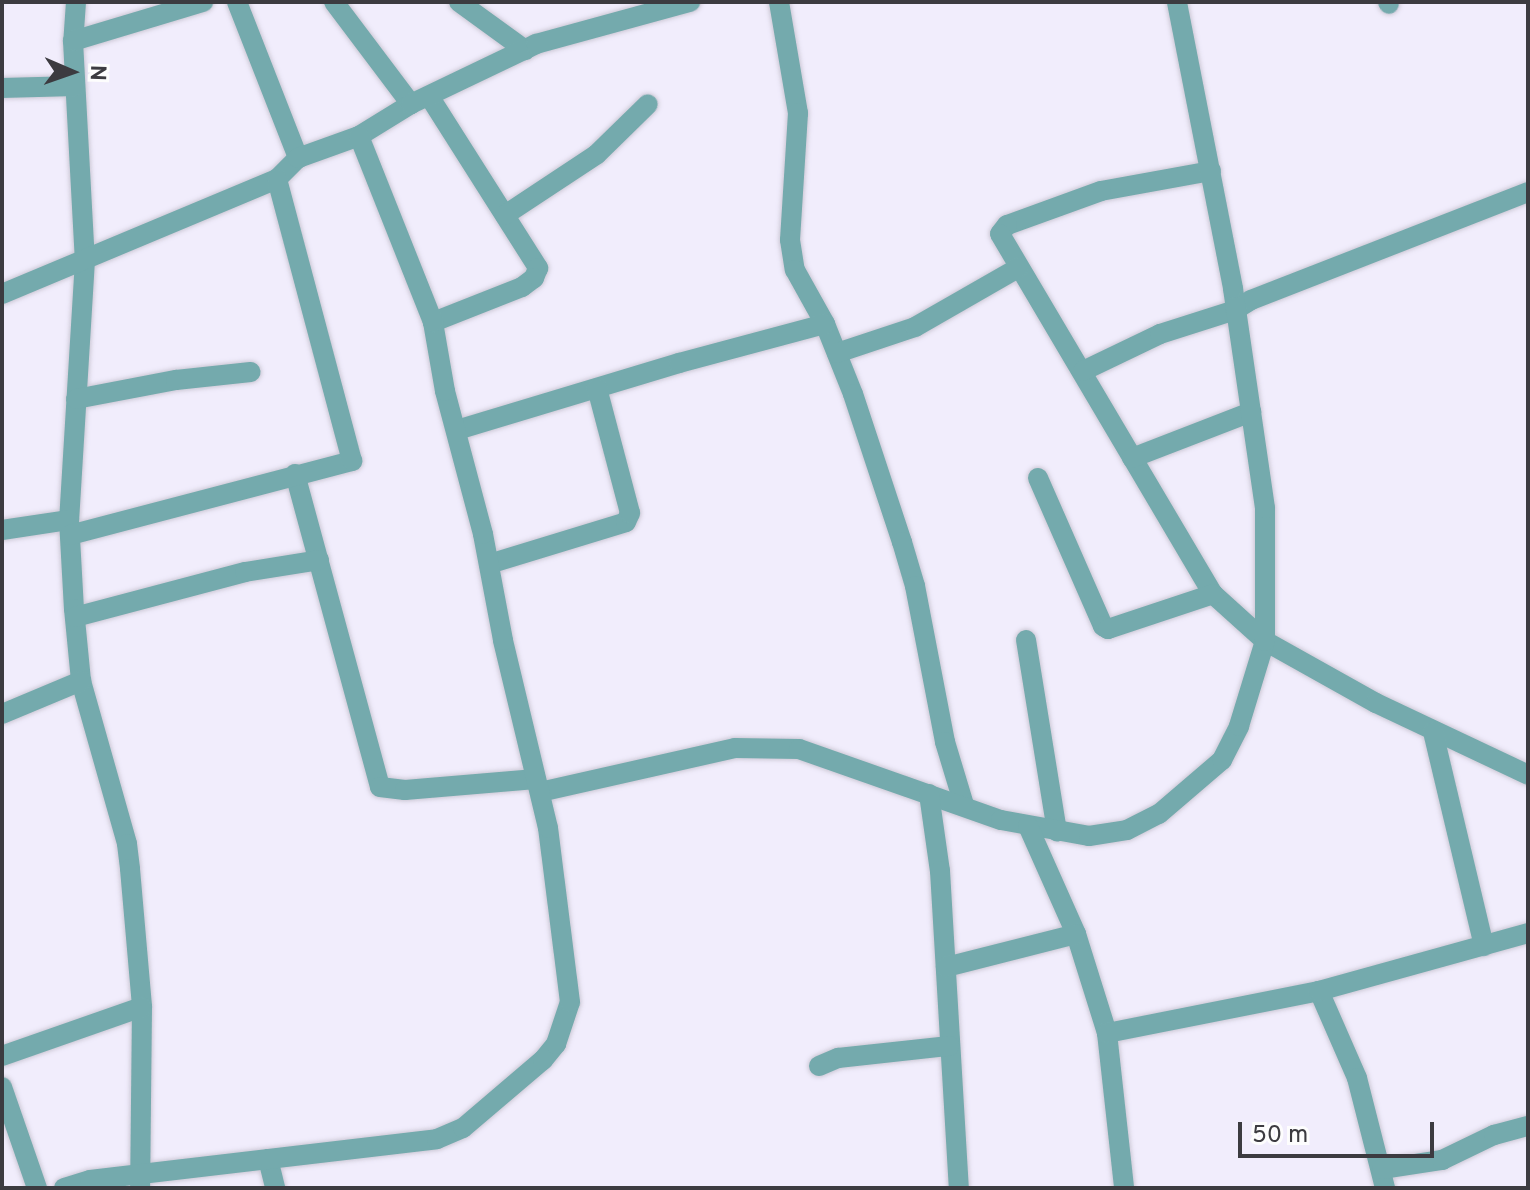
<!DOCTYPE html>
<style>
body{margin:0}
#map{position:relative;width:1530px;height:1190px;overflow:hidden;background:#f1edfc;font-family:Overpass,sans-serif}
div>[style]{position:absolute}
.roads{filter:drop-shadow(0 0 2px #cdc9d6) drop-shadow(0 0 2px #cdc9d6)}
.minor>*{height:20px;margin:-10px;padding:0 10px;transform-origin:10px;border-radius:10px;background:#74aaad}
span{translate:-50% -50%;white-space:nowrap;text-align:center;line-height:1.15;-webkit-text-stroke:6px #fdfdfd;paint-order:stroke}
.frame{position:absolute;inset:0;border:4px solid #3c3b40;pointer-events:none}
.north{position:absolute;left:32px;top:32px;width:80px;height:80px;-webkit-text-stroke:6px #fdfdfd;paint-order:stroke;rotate:92deg;font-size:22px;font-weight:700;line-height:32px;text-align:center;color:#3c3b40}
.north::after{content:'';display:block;margin:auto;width:28px;height:36px;background:#3c3b40;clip-path:polygon(50% 0,100% 100%,50% 72%,0 100%)}
.scale{position:absolute;left:1238px;top:1122px;width:196px;height:36px;box-sizing:border-box;border:4px solid #3c3b40;border-top:0;padding-left:10px;font-size:24px;line-height:28px;white-space:nowrap;color:#3c3b40;-webkit-text-stroke:6px #fdfdfd;paint-order:stroke}
</style>
<div id="map">
<div class="roads">
<div class="minor">
<i style="left:76px;top:2px;width:39px;rotate:94deg"></i>
<i style="left:73px;top:41px;width:219px;rotate:86.9deg"></i>
<i style="left:85px;top:260px;width:260px;rotate:93.5deg"></i>
<i style="left:69px;top:520px;width:89px;rotate:86.8deg"></i>
<i style="left:74px;top:609px;width:72px;rotate:84.4deg"></i>
<i style="left:81px;top:681px;width:169px;rotate:74.2deg"></i>
<i style="left:127px;top:844px;width:25px;rotate:83deg"></i>
<i style="left:130px;top:869px;width:139px;rotate:85deg"></i>
<i style="left:142px;top:1007px;width:179px;rotate:90.6deg"></i>
<i style="left:237px;top:2px;width:168px;rotate:68.6deg"></i>
<i style="left:334px;top:2px;width:128px;rotate:53deg"></i>
<i style="left:459px;top:2px;width:82px;rotate:36deg"></i>
<i style="left:779px;top:2px;width:113px;rotate:80.3deg"></i>
<i style="left:798px;top:113px;width:127px;rotate:93.6deg"></i>
<i style="left:790px;top:240px;width:30px;rotate:81deg"></i>
<i style="left:795px;top:270px;width:62px;rotate:60.9deg"></i>
<i style="left:825px;top:324px;width:75px;rotate:68.2deg"></i>
<i style="left:853px;top:394px;width:156px;rotate:71.7deg"></i>
<i style="left:902px;top:542px;width:46px;rotate:73.5deg"></i>
<i style="left:915px;top:586px;width:159px;rotate:79.1deg"></i>
<i style="left:945px;top:742px;width:66px;rotate:73.2deg"></i>
<i style="left:1388px;top:2px;width:2px;rotate:63deg"></i>
<i style="left:73px;top:41px;width:136px;rotate:-16.7deg"></i>
<i style="left:2px;top:88px;width:73px;rotate:-1.6deg"></i>
<i style="left:429px;top:96px;width:204px;rotate:57.6deg"></i>
<i style="left:538px;top:268px;width:11px;rotate:112deg"></i>
<i style="left:534px;top:278px;width:15px;rotate:143deg"></i>
<i style="left:522px;top:287px;width:96px;rotate:158.5deg"></i>
<i style="left:1211px;top:171px;width:112px;rotate:169.7deg"></i>
<i style="left:1101px;top:191px;width:100px;rotate:160.1deg"></i>
<i style="left:1007px;top:225px;width:11px;rotate:128deg"></i>
<i style="left:1000px;top:234px;width:418px;rotate:59.4deg"></i>
<i style="left:1213px;top:594px;width:70px;rotate:42.1deg"></i>
<i style="left:1265px;top:641px;width:127px;rotate:29.2deg"></i>
<i style="left:1376px;top:703px;width:168px;rotate:25.3deg"></i>
<i style="left:505px;top:215px;width:110px;rotate:-33.5deg"></i>
<i style="left:597px;top:154px;width:71px;rotate:-44.4deg"></i>
<i style="left:2px;top:294px;width:298px;rotate:-22.7deg"></i>
<i style="left:277px;top:179px;width:30px;rotate:-45deg"></i>
<i style="left:298px;top:158px;width:65px;rotate:-19.8deg"></i>
<i style="left:359px;top:136px;width:61px;rotate:-31.6deg"></i>
<i style="left:411px;top:104px;width:139px;rotate:-25.6deg"></i>
<i style="left:536px;top:44px;width:160px;rotate:-15.3deg"></i>
<i style="left:837px;top:353px;width:82px;rotate:-18.4deg"></i>
<i style="left:915px;top:327px;width:119px;rotate:-29.8deg"></i>
<i style="left:1083px;top:371px;width:85px;rotate:-25.7deg"></i>
<i style="left:1160px;top:334px;width:79px;rotate:-17.7deg"></i>
<i style="left:1235px;top:310px;width:19px;rotate:-32deg"></i>
<i style="left:1251px;top:300px;width:297px;rotate:-21.3deg"></i>
<i style="left:76px;top:399px;width:102px;rotate:-10.8deg"></i>
<i style="left:176px;top:380px;width:75px;rotate:-6.1deg"></i>
<i style="left:457px;top:430px;width:232px;rotate:-16.8deg"></i>
<i style="left:679px;top:363px;width:151px;rotate:-15deg"></i>
<i style="left:1132px;top:458px;width:128px;rotate:-21.1deg"></i>
<i style="left:295px;top:474px;width:324px;rotate:74.8deg"></i>
<i style="left:380px;top:787px;width:25px;rotate:7deg"></i>
<i style="left:405px;top:790px;width:131px;rotate:-4.8deg"></i>
<i style="left:1038px;top:478px;width:162px;rotate:66.3deg"></i>
<i style="left:1103px;top:626px;width:6px;rotate:31deg"></i>
<i style="left:1108px;top:629px;width:111px;rotate:-18.4deg"></i>
<i style="left:2px;top:530px;width:68px;rotate:-8.5deg"></i>
<i style="left:70px;top:535px;width:292px;rotate:-14.7deg"></i>
<i style="left:352px;top:461px;width:292px;rotate:-104.9deg"></i>
<i style="left:489px;top:564px;width:143px;rotate:-17deg"></i>
<i style="left:626px;top:522px;width:10px;rotate:-66deg"></i>
<i style="left:630px;top:513px;width:129px;rotate:-104.8deg"></i>
<i style="left:75px;top:617px;width:176px;rotate:-14.8deg"></i>
<i style="left:245px;top:572px;width:75px;rotate:-9.2deg"></i>
<i style="left:1026px;top:640px;width:194px;rotate:80.8deg"></i>
<i style="left:2px;top:714px;width:86px;rotate:-22.7deg"></i>
<i style="left:1433px;top:732px;width:220px;rotate:76.6deg"></i>
<i style="left:540px;top:792px;width:200px;rotate:-12.7deg"></i>
<i style="left:735px;top:748px;width:64px;rotate:0.9deg"></i>
<i style="left:799px;top:749px;width:214px;rotate:19.4deg"></i>
<i style="left:1001px;top:820px;width:89px;rotate:10.3deg"></i>
<i style="left:1089px;top:836px;width:38px;rotate:-9deg"></i>
<i style="left:1127px;top:830px;width:36px;rotate:-27deg"></i>
<i style="left:1159px;top:814px;width:83px;rotate:-40.6deg"></i>
<i style="left:1222px;top:760px;width:38px;rotate:-63deg"></i>
<i style="left:1239px;top:726px;width:89px;rotate:-73deg"></i>
<i style="left:1265px;top:641px;width:133px;rotate:-90deg"></i>
<i style="left:1265px;top:508px;width:222px;rotate:-98.3deg"></i>
<i style="left:1233px;top:288px;width:291px;rotate:-101.1deg"></i>
<i style="left:929px;top:794px;width:78px;rotate:81.9deg"></i>
<i style="left:940px;top:871px;width:318px;rotate:86.6deg"></i>
<i style="left:1028px;top:826px;width:118px;rotate:66deg"></i>
<i style="left:1076px;top:934px;width:104px;rotate:72.6deg"></i>
<i style="left:1107px;top:1033px;width:156px;rotate:83.7deg"></i>
<i style="left:946px;top:967px;width:134px;rotate:-14.2deg"></i>
<i style="left:1319px;top:991px;width:95px;rotate:66.4deg"></i>
<i style="left:1357px;top:1078px;width:114px;rotate:75.7deg"></i>
<i style="left:1107px;top:1033px;width:216px;rotate:-11.2deg"></i>
<i style="left:1319px;top:991px;width:217px;rotate:-15.5deg"></i>
<i style="left:2px;top:1056px;width:148px;rotate:-19.3deg"></i>
<i style="left:819px;top:1066px;width:21px;rotate:-23deg"></i>
<i style="left:838px;top:1058px;width:112px;rotate:-6.2deg"></i>
<i style="left:2px;top:1087px;width:107px;rotate:70.9deg"></i>
<i style="left:268px;top:1159px;width:30px;rotate:76deg"></i>
<i style="left:1382px;top:1169px;width:61px;rotate:-8.5deg"></i>
<i style="left:1442px;top:1160px;width:58px;rotate:-25.7deg"></i>
<i style="left:1494px;top:1135px;width:35px;rotate:-15deg"></i>
<i style="left:64px;top:1188px;width:27px;rotate:-17deg"></i>
<i style="left:90px;top:1180px;width:349px;rotate:-6.7deg"></i>
<i style="left:437px;top:1139px;width:28px;rotate:-23deg"></i>
<i style="left:463px;top:1128px;width:105px;rotate:-40.4deg"></i>
<i style="left:543px;top:1060px;width:21px;rotate:-51deg"></i>
<i style="left:556px;top:1044px;width:44px;rotate:-71.6deg"></i>
<i style="left:570px;top:1002px;width:175px;rotate:-97.2deg"></i>
<i style="left:548px;top:828px;width:193px;rotate:-103.5deg"></i>
<i style="left:503px;top:640px;width:108px;rotate:-100.7deg"></i>
<i style="left:483px;top:534px;width:148px;rotate:-104.9deg"></i>
<i style="left:445px;top:391px;width:70px;rotate:-99.9deg"></i>
<i style="left:433px;top:322px;width:200px;rotate:-111.7deg"></i>
</div>
</div>
<div class="frame"></div>
<div class="north">N</div>
<div class="scale">50 m</div>
</div>
